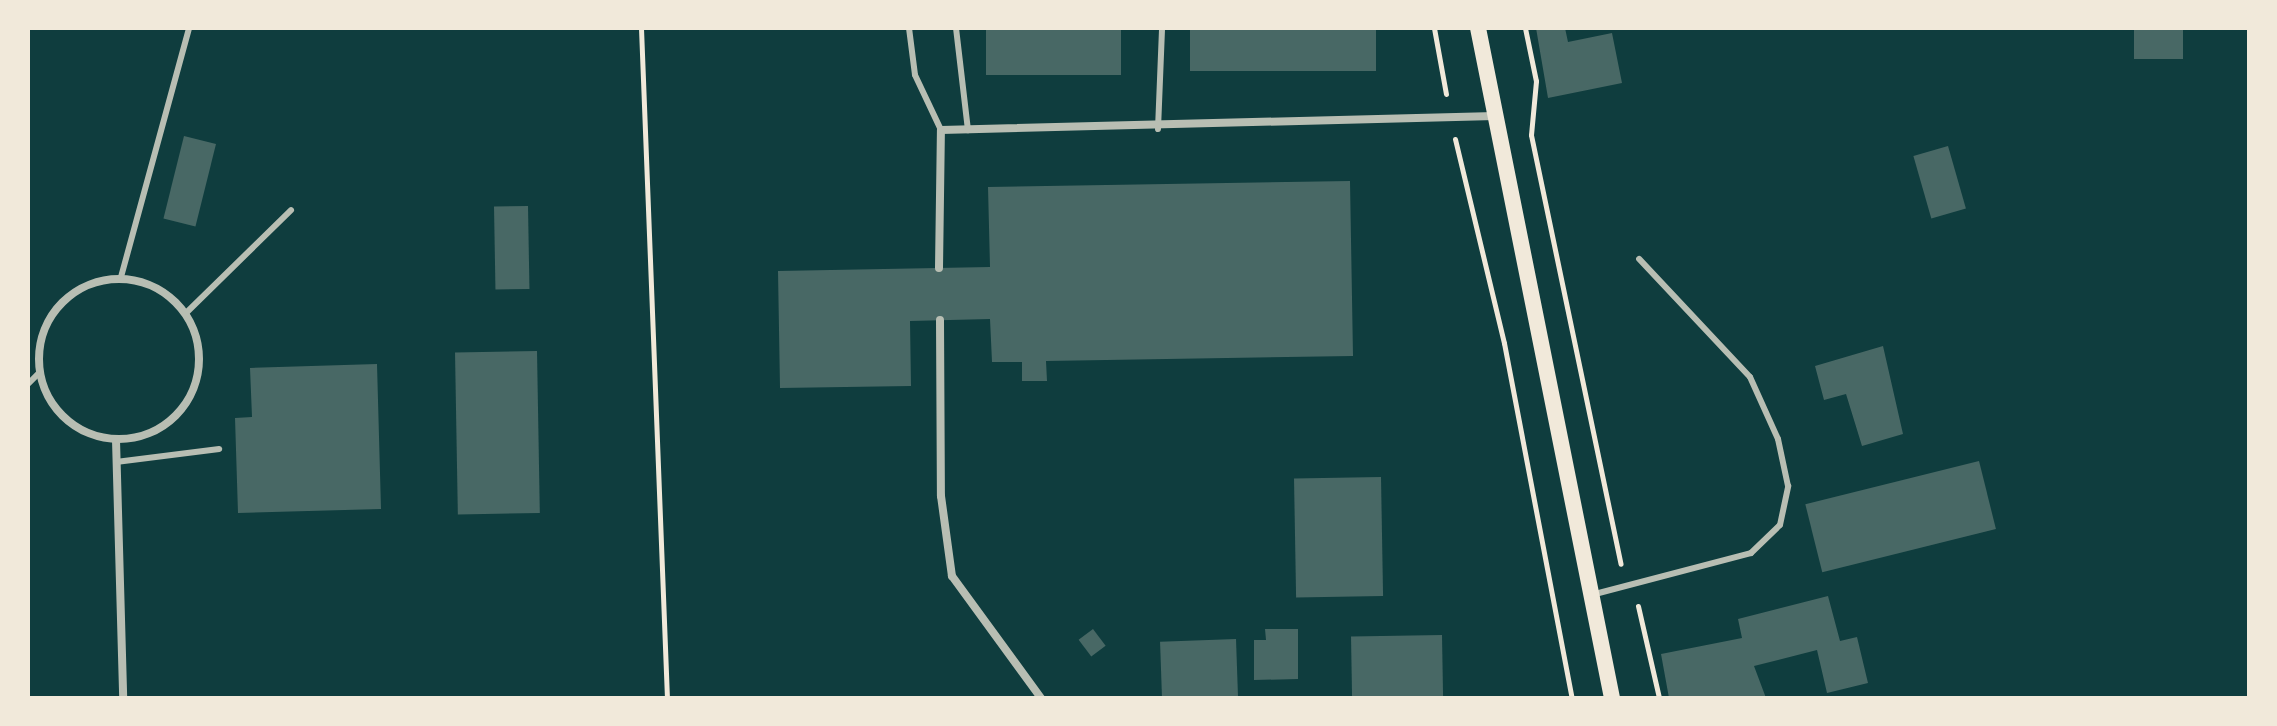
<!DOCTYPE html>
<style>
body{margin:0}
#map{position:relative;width:2277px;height:726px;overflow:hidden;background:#0f3d3e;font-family:Poppins,sans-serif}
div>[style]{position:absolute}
.building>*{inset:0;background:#486865;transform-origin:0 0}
.path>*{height:5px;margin:-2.5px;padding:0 2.5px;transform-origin:2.5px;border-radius:2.5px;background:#f1e9da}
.service>*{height:6px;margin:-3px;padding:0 3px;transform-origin:3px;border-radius:3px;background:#b8beb3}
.minor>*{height:8px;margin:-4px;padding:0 4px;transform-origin:4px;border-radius:4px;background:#b8beb3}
.minor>.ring{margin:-4px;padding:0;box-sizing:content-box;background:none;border:8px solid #b8beb3;border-radius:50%}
.secondary>*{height:16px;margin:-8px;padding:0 8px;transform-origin:8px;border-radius:8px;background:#f1e9da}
span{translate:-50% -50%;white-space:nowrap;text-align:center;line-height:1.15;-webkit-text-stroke:6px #f1e9da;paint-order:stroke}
.frame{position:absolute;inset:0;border:30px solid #f1e9da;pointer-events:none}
</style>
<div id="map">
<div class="building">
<i style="left:986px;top:28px;width:135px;height:47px"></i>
<i style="left:1190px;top:28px;width:186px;height:43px"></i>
<i style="clip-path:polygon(1536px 28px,1565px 28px,1568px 42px,1612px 33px,1622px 83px,1548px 98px)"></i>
<i style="left:2134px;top:28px;width:49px;height:31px"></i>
<i style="left:184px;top:136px;width:33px;height:85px;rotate:14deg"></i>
<i style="left:1948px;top:146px;width:65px;height:36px;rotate:74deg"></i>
<i style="clip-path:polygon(1350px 181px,1353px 356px,1046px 361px,1047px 381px,1022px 381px,1022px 362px,992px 362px,990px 319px,910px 321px,911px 386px,780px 388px,778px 271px,990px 267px,988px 187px)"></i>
<i style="left:528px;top:206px;width:83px;height:34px;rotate:89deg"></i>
<i style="clip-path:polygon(1883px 346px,1903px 434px,1862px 446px,1846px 394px,1824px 400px,1815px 366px)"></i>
<i style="left:537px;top:351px;width:162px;height:82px;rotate:89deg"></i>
<i style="clip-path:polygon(377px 364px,381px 509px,238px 513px,235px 418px,252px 417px,250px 368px)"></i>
<i style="left:1979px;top:461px;width:70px;height:179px;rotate:76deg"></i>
<i style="left:1381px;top:477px;width:119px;height:87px;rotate:89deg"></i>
<i style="clip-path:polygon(1828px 596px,1840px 641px,1857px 637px,1868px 683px,1827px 693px,1817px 650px,1754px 666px,1766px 698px,1669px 698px,1661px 654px,1742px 638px,1738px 619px)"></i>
<i style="left:1093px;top:629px;width:21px;height:18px;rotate:53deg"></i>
<i style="clip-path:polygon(1265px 629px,1298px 629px,1298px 679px,1254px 680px,1254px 640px,1266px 640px)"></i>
<i style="left:1442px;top:635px;width:63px;height:91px;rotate:89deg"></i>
<i style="left:1236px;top:639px;width:59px;height:76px;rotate:88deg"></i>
</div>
<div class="path">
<i style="left:641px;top:28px;width:671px;rotate:87.78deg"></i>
<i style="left:1434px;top:28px;width:67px;rotate:79.7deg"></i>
<i style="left:1525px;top:28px;width:54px;rotate:78.3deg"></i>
<i style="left:1536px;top:81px;width:54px;rotate:95.3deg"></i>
<i style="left:1531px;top:135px;width:438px;rotate:78.2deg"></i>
<i style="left:1455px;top:139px;width:210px;rotate:76.5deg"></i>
<i style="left:1504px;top:343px;width:361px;rotate:79.2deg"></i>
<i style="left:1638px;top:606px;width:94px;rotate:77.1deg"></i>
</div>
<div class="service">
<i style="left:909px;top:28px;width:47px;rotate:82.7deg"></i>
<i style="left:915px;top:75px;width:61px;rotate:64.7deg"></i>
<i style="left:956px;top:28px;width:103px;rotate:83.3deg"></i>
<i style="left:1158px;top:129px;width:101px;rotate:-87.7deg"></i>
<i style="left:121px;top:277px;width:258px;rotate:-74.7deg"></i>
<i style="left:186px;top:313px;width:147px;rotate:-44.4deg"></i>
<i style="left:28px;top:384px;width:16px;rotate:-45deg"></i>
<i style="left:116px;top:462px;width:104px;rotate:-7.2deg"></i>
<i style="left:1595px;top:594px;width:161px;rotate:-14.7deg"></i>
<i style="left:1751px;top:553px;width:40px;rotate:-44deg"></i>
<i style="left:1780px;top:525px;width:40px;rotate:-78deg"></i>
<i style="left:1788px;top:486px;width:48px;rotate:-102deg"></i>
<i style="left:1778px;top:439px;width:68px;rotate:-114.3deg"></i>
<i style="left:1750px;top:377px;width:162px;rotate:-133.2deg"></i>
</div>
<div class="minor">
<i style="left:939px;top:268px;width:138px;rotate:-89.2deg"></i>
<i style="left:941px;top:130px;width:554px;rotate:-1.45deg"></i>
<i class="ring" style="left:39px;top:279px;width:152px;height:152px"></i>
<i style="left:940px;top:320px;width:176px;rotate:89.7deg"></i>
<i style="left:941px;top:496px;width:81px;rotate:82.2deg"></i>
<i style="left:952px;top:576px;width:151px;rotate:53.9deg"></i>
<i style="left:116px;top:440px;width:258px;rotate:88.4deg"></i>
</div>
<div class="secondary">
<i style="left:1478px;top:28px;width:683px;rotate:78.69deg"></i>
</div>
<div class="frame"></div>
</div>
